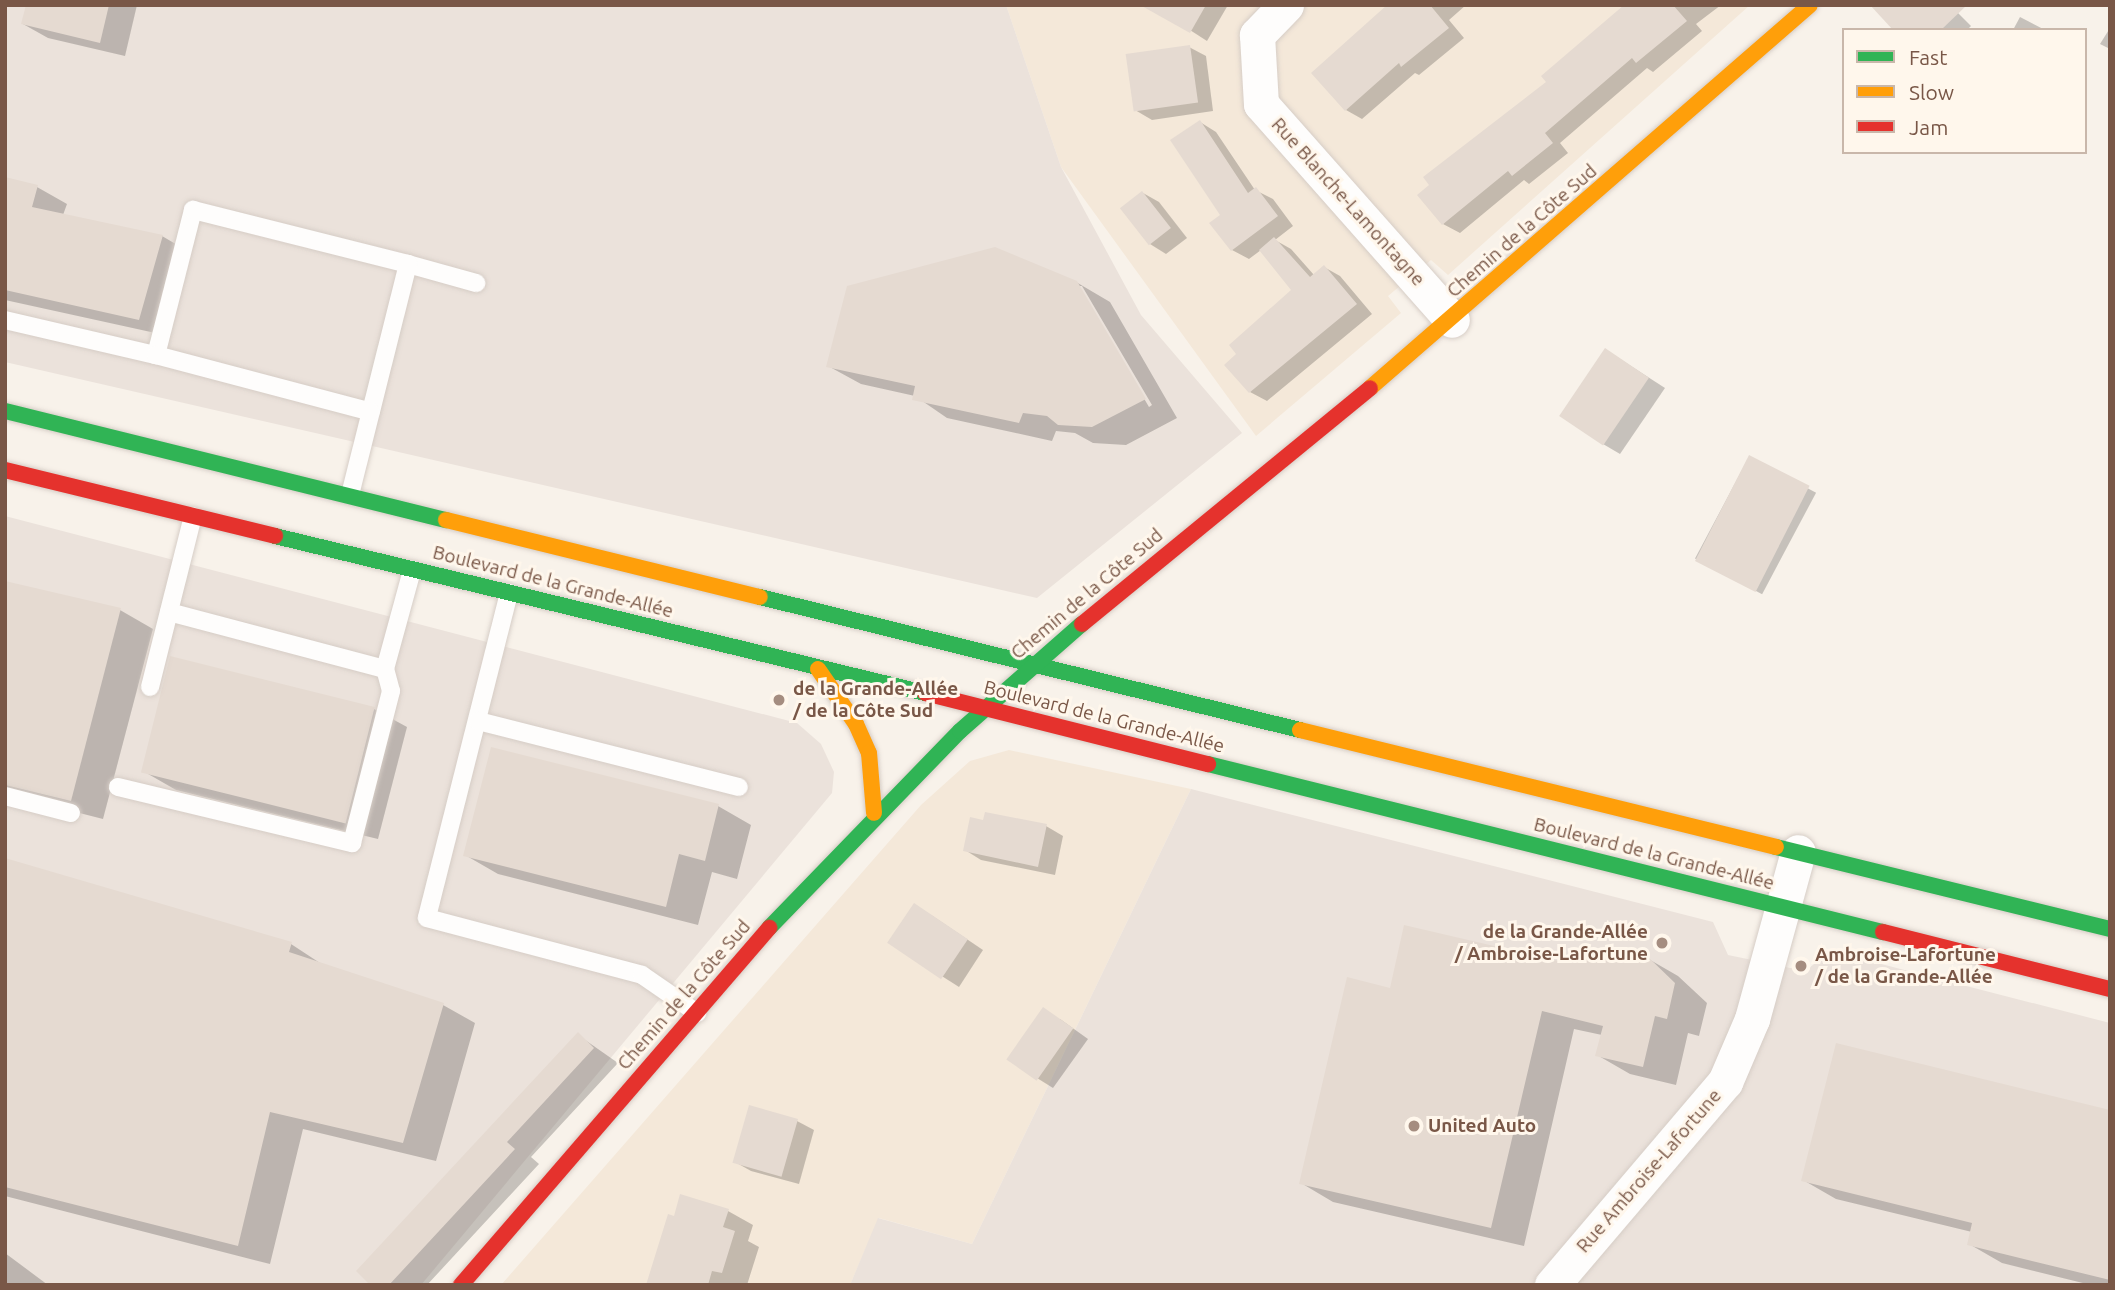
<!DOCTYPE html>
<meta charset="utf-8">
<style>
body{margin:0}
#map{position:relative;width:2115px;height:1290px;overflow:hidden;background:#f8f2ea;font-family:Ubuntu,sans-serif}
div>[style]{position:absolute}
.residential>*{inset:0;background:#f4e8d9}
.industrial>*{inset:0;background:#ebe2db}
.shadow>*{inset:0;background:#0003;transform-origin:0 0}
.building>*{inset:0;background:#e5dad1;transform-origin:0 0}
.roads{filter:drop-shadow(0 0 2px #d6cdc6) drop-shadow(0 0 2px #d6cdc6)}
.lane>*{height:18px;margin:-9px;padding:0 9px;transform-origin:9px;border-radius:9px;background:#fefdfc}
.street>*{height:35px;margin:-17.5px;padding:0 17.5px;transform-origin:17.5px;border-radius:17.5px;background:#fefdfc}
.fast>*{height:16px;margin:-8px;padding:0 8px;transform-origin:8px;border-radius:8px;background:#30b455}
.slow>*{height:16px;margin:-8px;padding:0 8px;transform-origin:8px;border-radius:8px;background:#ff9f0a}
.jam>*{height:16px;margin:-8px;padding:0 8px;transform-origin:8px;border-radius:8px;background:#e5322d}
.dots>*{width:19px;height:19px;translate:-50% -50%;box-sizing:border-box;border:4px solid #fff7ec;border-radius:50%}
span{translate:-50% -50%;white-space:nowrap;text-align:center;line-height:1.15;-webkit-text-stroke:6px #fff7ec;paint-order:stroke}
.street-label{font-size:19px;color:#795747}
.poi-label{font-size:19px;color:#795747;font-weight:700}
.left{translate:0 -50%;text-align:left}
.right{translate:-100% -50%;text-align:right}
.frame{position:absolute;inset:0;border:7px solid #795747;pointer-events:none}
.legend{position:absolute;left:1842px;top:28px;width:245px;height:126px;box-sizing:border-box;background:#fff7ec;border:2px solid #c9b7aa;margin:0;padding:9px 12px;list-style:none;font-size:21px;color:#795747}
.legend li{display:flex;align-items:center;gap:14px;height:35px}
.legend b{width:35px;border:2px solid #c9b7aa}
</style>
<div id="map">
<div class="residential">
<i style="clip-path:polygon(1006px 5px,1750px 5px,1448px 275px,1431px 260px,1388px 296px,1401px 313px,1256px 436px,1061px 167px)"></i>
<i style="clip-path:polygon(1009px 750px,1191px 789px,972px 1244px,879px 1218px,850px 1285px,501px 1285px,921px 805px,970px 761px)"></i>
</div>
<div class="industrial">
<i style="clip-path:polygon(5px 5px,1006px 5px,1061px 167px,1141px 315px,1242px 433px,1037px 598px,5px 362px)"></i>
<i style="clip-path:polygon(5px 516px,797px 723px,821px 744px,834px 772px,832px 793px,421px 1285px,5px 1285px)"></i>
<i style="clip-path:polygon(1191px 789px,1713px 922px,1728px 955px,1805px 971px,1831px 951px,2110px 1023px,2110px 1285px,850px 1285px,878px 1218px,972px 1244px)"></i>
</div>
<div class="shadow">
<i style="clip-path:polygon(28px 5px,137px 5px,125px 56px,48px 38px,23px 24px)"></i>
<i style="clip-path:polygon(1151px 5px,1228px 5px,1207px 41px)"></i>
<i style="clip-path:polygon(1391px 5px,1466px 5px,1449px 20px,1464px 38px,1419px 75px,1415px 73px,1362px 119px,1346px 110px)"></i>
<i style="clip-path:polygon(1627px 5px,1721px 5px,1696px 24px,1702px 31px,1653px 72px,1647px 68px,1560px 143px,1568px 153px,1529px 184px,1524px 180px,1460px 233px,1443px 224px,1549px 82px)"></i>
<i style="clip-path:polygon(1950px 5px,1971px 26px,1967px 30px,1896px 30px)"></i>
<i style="clip-path:polygon(2020px 17px,2045px 30px,2013px 30px)"></i>
<i style="clip-path:polygon(2110px 28px,2110px 49px,2100px 44px)"></i>
<i style="clip-path:polygon(1189px 47px,1206px 56px,1213px 111px,1152px 120px,1135px 110px)"></i>
<i style="clip-path:polygon(1200px 122px,1216px 132px,1255px 190px,1273px 199px,1293px 226px,1275px 240px,1291px 249px,1314px 275px,1324px 267px,1340px 276px,1372px 314px,1267px 401px,1250px 392px,1294px 290px,1261px 250px,1249px 259px,1232px 250px)"></i>
<i style="clip-path:polygon(5px 179px,37px 187px,67px 204px,63px 215px,162px 236px,191px 253px,169px 336px,5px 300px)"></i>
<i style="clip-path:polygon(1143px 193px,1159px 202px,1187px 238px,1166px 254px,1150px 244px)"></i>
<i style="clip-path:polygon(evenodd,1076px 282px,1110px 302px,1177px 418px,1126px 445px,1093px 443px,1075px 433px,1056px 431px,1052px 441px,947px 418px,915px 396px,861px 384px,828px 366px,1076px 282px,1078px 286px,1082px 286px,1152px 405px,1149px 407px,1078px 286px)"></i>
<i style="clip-path:polygon(1606px 350px,1665px 388px,1620px 454px,1603px 444px)"></i>
<i style="left:1749px;top:457px;width:76px;height:115px;rotate:28deg"></i>
<i style="clip-path:polygon(5px 583px,120px 610px,153px 629px,103px 819px,5px 794px)"></i>
<i style="clip-path:polygon(374px 709px,407px 727px,378px 839px,176px 790px,143px 771px)"></i>
<i style="clip-path:polygon(718px 806px,751px 825px,737px 879px,712px 872px,698px 925px,498px 874px,465px 855px)"></i>
<i style="clip-path:polygon(1046px 826px,1063px 836px,1055px 875px,981px 860px,965px 850px)"></i>
<i style="clip-path:polygon(5px 860px,291px 944px,323px 965px,443px 1005px,475px 1023px,436px 1161px,303px 1129px,270px 1264px,5px 1196px)"></i>
<i style="clip-path:polygon(931px 915px,983px 950px,959px 987px,890px 943px)"></i>
<i style="clip-path:polygon(1645px 957px,1678px 976px,1707px 1003px,1699px 1036px,1688px 1033px,1676px 1085px,1630px 1074px,1597px 1055px,1602px 1035px,1574px 1029px,1524px 1246px,1333px 1202px,1301px 1183px,1391px 990px)"></i>
<i style="clip-path:polygon(1060px 1019px,1088px 1039px,1053px 1088px,1037px 1078px)"></i>
<i style="clip-path:polygon(578px 1035px,618px 1063px,531px 1157px,539px 1164px,427px 1285px,373px 1285px)"></i>
<i style="clip-path:polygon(2110px 1111px,2110px 1285px,2091px 1285px,2002px 1263px,1969px 1244px,1972px 1232px,1836px 1199px,1803px 1180px)"></i>
<i style="clip-path:polygon(797px 1121px,814px 1130px,799px 1184px,751px 1171px,735px 1162px)"></i>
<i style="clip-path:polygon(728px 1211px,753px 1225px,748px 1241px,759px 1247px,747px 1285px,648px 1285px,675px 1218px)"></i>
<i style="clip-path:polygon(5px 1253px,48px 1285px,5px 1285px)"></i>
</div>
<div class="building">
<i style="clip-path:polygon(26px 5px,109px 5px,100px 43px,21px 24px)"></i>
<i style="clip-path:polygon(1140px 5px,1206px 5px,1190px 33px)"></i>
<i style="clip-path:polygon(1387px 5px,1430px 5px,1449px 28px,1401px 67px,1399px 63px,1345px 111px,1311px 73px)"></i>
<i style="clip-path:polygon(1624px 5px,1673px 5px,1687px 21px,1636px 63px,1632px 58px,1545px 133px,1553px 143px,1512px 176px,1508px 171px,1442px 225px,1417px 195px,1429px 185px,1423px 177px,1546px 82px,1541px 76px)"></i>
<i style="clip-path:polygon(1870px 5px,1967px 5px,1941px 30px,1893px 30px)"></i>
<i style="left:1190px;top:45px;width:58px;height:65px;rotate:82deg"></i>
<i style="clip-path:polygon(1200px 120px,1248px 193px,1256px 187px,1278px 216px,1231px 251px,1209px 223px,1220px 215px,1170px 140px)"></i>
<i style="clip-path:polygon(5px 177px,38px 185px,32px 207px,163px 235px,139px 320px,5px 290px)"></i>
<i style="left:1142px;top:191px;width:47px;height:28px;rotate:52deg"></i>
<i style="clip-path:polygon(1274px 237px,1310px 277px,1324px 265px,1357px 304px,1249px 393px,1224px 365px,1236px 354px,1229px 345px,1291px 290px,1259px 250px)"></i>
<i style="clip-path:polygon(995px 247px,1077px 281px,1146px 399px,1092px 427px,1058px 425px,1047px 416px,1023px 413px,1019px 423px,912px 400px,915px 386px,826px 367px,847px 286px)"></i>
<i style="left:1605px;top:348px;width:53px;height:82px;rotate:34deg"></i>
<i style="left:1749px;top:455px;width:68px;height:119px;rotate:27deg"></i>
<i style="clip-path:polygon(5px 581px,121px 608px,71px 801px,5px 785px)"></i>
<i style="left:170px;top:656px;width:211px;height:120px;rotate:14deg"></i>
<i style="clip-path:polygon(491px 747px,719px 804px,705px 861px,679px 854px,666px 907px,463px 856px)"></i>
<i style="clip-path:polygon(985px 812px,1047px 824px,1038px 867px,963px 851px,970px 817px,983px 820px)"></i>
<i style="clip-path:polygon(5px 858px,292px 942px,289px 952px,444px 1003px,403px 1143px,270px 1112px,238px 1246px,5px 1187px)"></i>
<i style="left:914px;top:903px;width:65px;height:48px;rotate:34deg"></i>
<i style="clip-path:polygon(1404px 925px,1563px 962px,1600px 950px,1646px 955px,1675px 983px,1667px 1019px,1655px 1016px,1643px 1067px,1595px 1056px,1603px 1026px,1542px 1011px,1491px 1228px,1299px 1184px,1347px 977px,1390px 988px)"></i>
<i style="left:1043px;top:1007px;width:37px;height:64px;rotate:35deg"></i>
<i style="clip-path:polygon(578px 1032px,594px 1048px,507px 1142px,515px 1149px,389px 1285px,370px 1285px,356px 1271px)"></i>
<i style="clip-path:polygon(1836px 1043px,2110px 1110px,2110px 1280px,1967px 1245px,1972px 1223px,1801px 1181px)"></i>
<i style="left:749px;top:1105px;width:51px;height:60px;rotate:16deg"></i>
<i style="clip-path:polygon(680px 1194px,729px 1209px,723px 1227px,735px 1231px,722px 1273px,712px 1271px,708px 1285px,646px 1285px,668px 1214px,674px 1216px)"></i>
</div>
<div class="roads">
<div class="lane">
<i style="left:408px;top:264px;width:71px;rotate:15.6deg"></i>
<i style="left:5px;top:320px;width:155px;rotate:13.1deg"></i>
<i style="left:156px;top:355px;width:150px;rotate:-75.7deg"></i>
<i style="left:193px;top:210px;width:222px;rotate:14.1deg"></i>
<i style="left:408px;top:264px;width:238px;rotate:104.1deg"></i>
<i style="left:156px;top:355px;width:222px;rotate:14.8deg"></i>
<i style="left:509px;top:593px;width:335px;rotate:104.2deg"></i>
<i style="left:427px;top:918px;width:222px;rotate:14.8deg"></i>
<i style="left:642px;top:975px;width:67px;rotate:34.6deg"></i>
<i style="left:169px;top:612px;width:223px;rotate:14.8deg"></i>
<i style="left:385px;top:669px;width:103px;rotate:-74.7deg"></i>
<i style="left:150px;top:687px;width:176px;rotate:-75.9deg"></i>
<i style="left:478px;top:721px;width:269px;rotate:14.2deg"></i>
<i style="left:118px;top:787px;width:241px;rotate:13.5deg"></i>
<i style="left:352px;top:843px;width:157px;rotate:-75.6deg"></i>
<i style="left:391px;top:691px;width:23px;rotate:-105deg"></i>
<i style="left:5px;top:796px;width:68px;rotate:14.4deg"></i>
</div>
<div class="street">
<i style="left:1286px;top:5px;width:42px;rotate:134deg"></i>
<i style="left:1257px;top:35px;width:69px;rotate:86.7deg"></i>
<i style="left:1261px;top:104px;width:288px;rotate:48.5deg"></i>
<i style="left:1552px;top:1285px;width:267px;rotate:-49.6deg"></i>
<i style="left:1725px;top:1082px;width:69px;rotate:-66.8deg"></i>
<i style="left:1752px;top:1019px;width:173px;rotate:-74.6deg"></i>
</div>
<div class="fast">
<i style="left:5px;top:411px;width:454px;rotate:13.9deg"></i>
<i style="left:275px;top:536px;width:669px;rotate:13.58deg"></i>
<i style="left:760px;top:597px;width:556px;rotate:13.84deg"></i>
<i style="left:1208px;top:764px;width:696px;rotate:13.98deg"></i>
<i style="left:1776px;top:847px;width:344px;rotate:13.8deg"></i>
<i style="left:769px;top:928px;width:274px;rotate:-45.9deg"></i>
<i style="left:960px;top:731px;width:162px;rotate:-41.3deg"></i>
</div>
<div class="slow">
<i style="left:1370px;top:388px;width:583px;rotate:-41.04deg"></i>
<i style="left:446px;top:520px;width:323px;rotate:13.8deg"></i>
<i style="left:818px;top:669px;width:67px;rotate:55.4deg"></i>
<i style="left:856px;top:724px;width:32px;rotate:66deg"></i>
<i style="left:869px;top:753px;width:60px;rotate:85.2deg"></i>
<i style="left:1300px;top:730px;width:490px;rotate:13.8deg"></i>
</div>
<div class="jam">
<i style="left:5px;top:470px;width:278px;rotate:13.7deg"></i>
<i style="left:1082px;top:624px;width:372px;rotate:-39.3deg"></i>
<i style="left:925px;top:693px;width:292px;rotate:14.1deg"></i>
<i style="left:1883px;top:932px;width:234px;rotate:14.1deg"></i>
<i style="left:461px;top:1285px;width:472px;rotate:-49.2deg"></i>
</div>
</div>
<div class="dots">
<i style="left:779px;top:700px;background:#a58d80"></i>
<i style="left:1662px;top:943px;background:#a58d80"></i>
<i style="left:1801px;top:966px;background:#a58d80"></i>
<i style="left:1414px;top:1126px;background:#a58d80"></i>
</div>
<div class="street-label">
<span style="left:1348px;top:202px;rotate:48deg">Rue Blanche-Lamontagne</span>
<span style="left:1522px;top:231px;rotate:-41deg">Chemin de la Côte Sud</span>
<span style="left:553px;top:582px;rotate:14deg">Boulevard de la Grande-Allée</span>
<span style="left:1087px;top:594px;rotate:-40deg">Chemin de la Côte Sud</span>
<span style="left:1104px;top:717px;rotate:14deg">Boulevard de la Grande-Allée</span>
<span style="left:1654px;top:854px;rotate:14deg">Boulevard de la Grande-Allée</span>
<span style="left:684px;top:995px;rotate:-49deg">Chemin de la Côte Sud</span>
<span style="left:1649px;top:1171px;rotate:-49deg">Rue Ambroise-Lafortune</span>
</div>
<div class="poi-label">
<span class="left" style="left:793px;top:700px">de la Grande-Allée<br>/ de la Côte Sud</span>
<span class="right" style="left:1648px;top:943px">de la Grande-Allée<br>/ Ambroise-Lafortune</span>
<span class="left" style="left:1815px;top:966px">Ambroise-Lafortune<br>/ de la Grande-Allée</span>
<span class="left" style="left:1428px;top:1126px">United Auto</span>
</div>
<div class="frame"></div>
<ul class="legend">
<li><b style="height:9px;background:#30b455"></b>Fast</li>
<li><b style="height:9px;background:#ff9f0a"></b>Slow</li>
<li><b style="height:9px;background:#e5322d"></b>Jam</li>
</ul>
</div>
